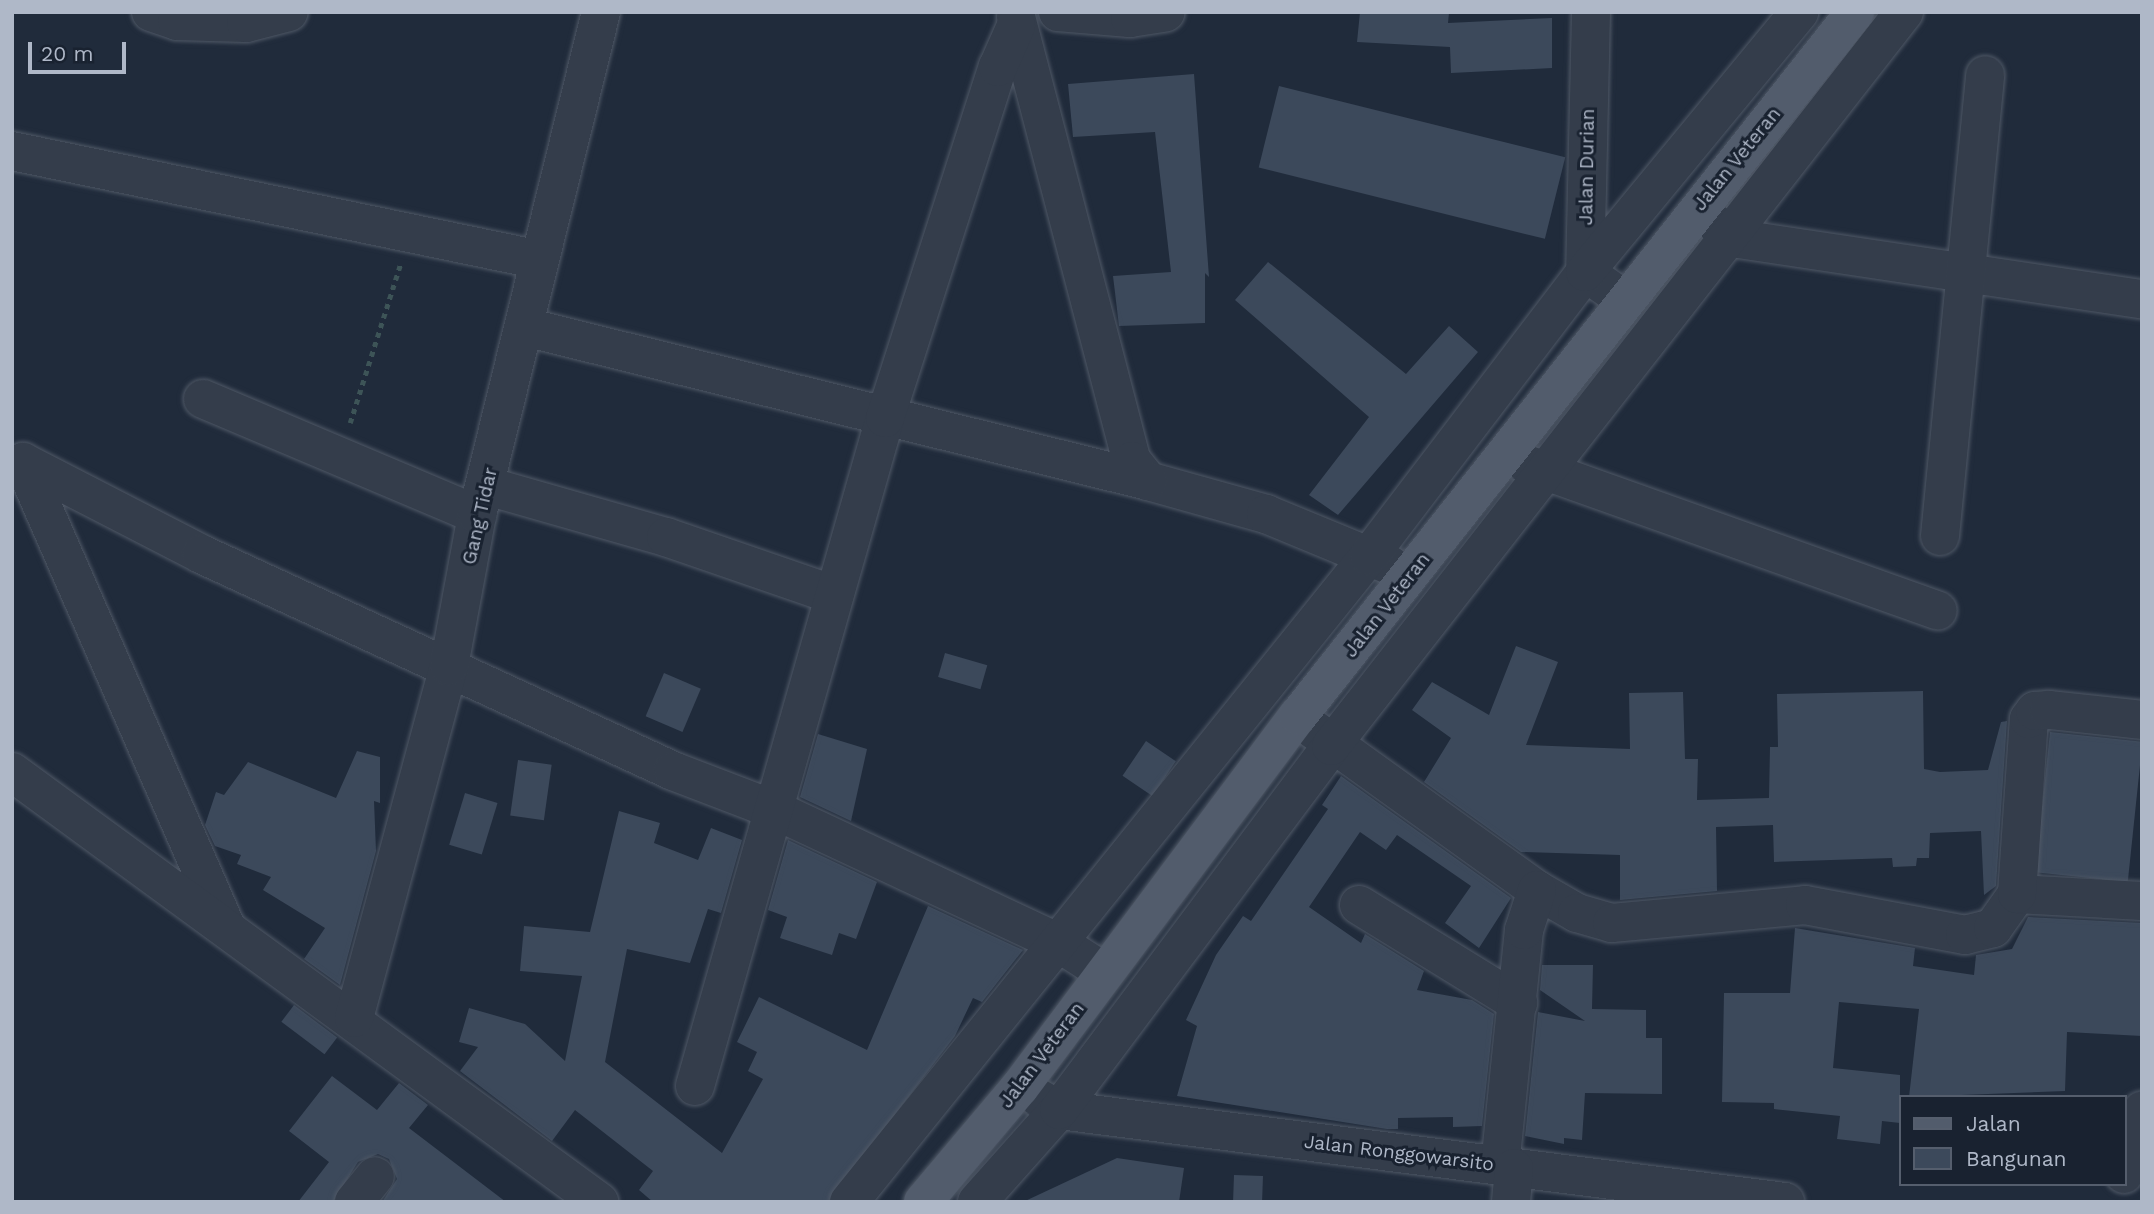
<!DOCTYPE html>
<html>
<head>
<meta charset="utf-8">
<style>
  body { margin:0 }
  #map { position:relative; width:2154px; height:1214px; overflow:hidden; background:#202b3b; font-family:"Work Sans",sans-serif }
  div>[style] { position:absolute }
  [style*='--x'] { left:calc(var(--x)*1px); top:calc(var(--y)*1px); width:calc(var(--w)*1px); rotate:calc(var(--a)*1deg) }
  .building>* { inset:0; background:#3c495b; transform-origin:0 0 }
  .path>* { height:4.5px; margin-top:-2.25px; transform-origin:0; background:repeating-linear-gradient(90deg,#3d5457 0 5px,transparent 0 10px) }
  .roads { filter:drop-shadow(0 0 2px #4f5866) drop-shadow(0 0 2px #4f5866) }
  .minor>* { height:38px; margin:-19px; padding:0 19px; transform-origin:19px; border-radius:19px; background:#343d4b }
  .major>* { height:38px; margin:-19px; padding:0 19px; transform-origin:19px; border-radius:19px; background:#525c6c }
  span { translate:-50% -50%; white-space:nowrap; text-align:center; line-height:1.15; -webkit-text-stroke:6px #192230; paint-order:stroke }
  .street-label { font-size:19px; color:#afb8c8 }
  .frame { position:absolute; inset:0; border:14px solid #afb8c8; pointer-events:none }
  .legend { position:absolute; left:1899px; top:1095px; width:228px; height:91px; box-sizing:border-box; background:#192230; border:2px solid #555e6d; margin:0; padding:9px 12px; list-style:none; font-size:21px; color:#afb8c8 }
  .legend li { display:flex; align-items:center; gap:14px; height:35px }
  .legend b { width:35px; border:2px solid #555e6d }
  .scale { position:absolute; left:28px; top:42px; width:98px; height:32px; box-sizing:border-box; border:4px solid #afb8c8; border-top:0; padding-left:9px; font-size:21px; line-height:24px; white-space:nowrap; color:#afb8c8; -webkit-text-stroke:5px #192230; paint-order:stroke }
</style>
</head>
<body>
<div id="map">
  <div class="building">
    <div style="clip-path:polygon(1360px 12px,1449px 13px,1448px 23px,1552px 18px,1552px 68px,1451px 73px,1450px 47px,1357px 42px)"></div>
    <div style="clip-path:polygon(1194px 74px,1209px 277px,1205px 273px,1205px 323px,1119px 326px,1113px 276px,1171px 272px,1155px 132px,1073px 137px,1068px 84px)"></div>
    <div style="left:1279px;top:86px;width:295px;height:84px;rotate:14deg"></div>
    <div style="clip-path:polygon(1268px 262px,1406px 374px,1449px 326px,1478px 352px,1338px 515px,1309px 495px,1369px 417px,1235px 300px)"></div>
    <div style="clip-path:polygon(1516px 646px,1558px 662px,1526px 745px,1630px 749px,1629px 693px,1683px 692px,1685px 759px,1698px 759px,1697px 800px,1769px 798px,1770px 747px,1778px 747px,1777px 694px,1923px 691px,1924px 769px,1940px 772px,1988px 770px,2001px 722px,2007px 721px,1996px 886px,1984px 895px,1981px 831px,1930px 833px,1929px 858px,1917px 858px,1916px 866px,1893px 867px,1892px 858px,1774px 862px,1773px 825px,1716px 827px,1717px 891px,1620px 900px,1620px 855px,1521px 852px,1424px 782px,1451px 738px,1412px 710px,1432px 682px,1489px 715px)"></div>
    <div style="left:945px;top:653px;width:44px;height:25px;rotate:16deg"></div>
    <div style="left:664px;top:673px;width:40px;height:47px;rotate:23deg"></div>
    <div style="left:2050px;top:732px;width:93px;height:141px;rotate:6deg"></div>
    <div style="clip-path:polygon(818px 734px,867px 749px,851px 821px,800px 797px)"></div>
    <div style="left:1146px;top:741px;width:36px;height:42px;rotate:34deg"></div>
    <div style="clip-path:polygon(357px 751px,380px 757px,380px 803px,374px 801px,376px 851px,340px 985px,304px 959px,325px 928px,263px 890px,271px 877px,237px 864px,241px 855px,215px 846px,205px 825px,216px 792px,224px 795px,248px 762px,336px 798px)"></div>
    <div style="left:518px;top:760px;width:34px;height:56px;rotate:8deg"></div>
    <div style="clip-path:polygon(1341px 776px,1511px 898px,1479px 948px,1445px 923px,1471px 886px,1397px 835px,1386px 850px,1360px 832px,1309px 907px,1361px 943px,1365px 934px,1424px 971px,1417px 990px,1472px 1000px,1494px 1014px,1482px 1126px,1453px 1127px,1453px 1117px,1398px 1118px,1398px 1129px,1387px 1129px,1177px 1096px,1197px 1026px,1186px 1020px,1216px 955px,1243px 916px,1251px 921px,1328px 809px,1322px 805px)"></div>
    <div style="left:465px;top:793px;width:34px;height:54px;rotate:17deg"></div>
    <div style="clip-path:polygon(619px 811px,660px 823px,654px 843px,698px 860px,711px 828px,742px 840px,721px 913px,708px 909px,690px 963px,627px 949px,605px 1062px,722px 1153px,763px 1079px,748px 1071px,757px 1052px,737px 1042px,759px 997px,867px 1050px,928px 906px,1023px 950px,982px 1002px,973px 998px,955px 1036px,828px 1202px,653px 1202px,639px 1190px,653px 1171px,575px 1110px,552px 1141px,460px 1071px,478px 1047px,459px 1042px,469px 1008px,525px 1024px,565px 1061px,582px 976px,520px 971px,524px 926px,590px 932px)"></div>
    <div style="clip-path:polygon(788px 840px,877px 882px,856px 939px,839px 933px,832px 955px,780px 938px,787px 917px,768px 910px)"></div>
    <div style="clip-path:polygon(2028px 917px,2142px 923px,2142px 1036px,2067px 1032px,2065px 1091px,1909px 1097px,1919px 1009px,1839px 1002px,1833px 1068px,1900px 1075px,1900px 1123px,1882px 1121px,1880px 1144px,1837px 1139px,1840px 1116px,1774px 1109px,1774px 1103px,1722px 1102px,1724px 993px,1790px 993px,1795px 928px,1915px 948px,1913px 966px,1974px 975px,1976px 955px,2012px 949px)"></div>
    <div style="clip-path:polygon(1542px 965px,1593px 965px,1592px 1009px,1646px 1010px,1646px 1038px,1662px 1038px,1662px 1094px,1585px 1093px,1582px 1140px,1564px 1138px,1564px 1144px,1525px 1136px,1538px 1012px,1585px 1021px,1540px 990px)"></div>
    <div style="left:294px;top:1005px;width:54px;height:21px;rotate:37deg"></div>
    <div style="clip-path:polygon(332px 1076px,377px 1110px,399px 1083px,428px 1105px,409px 1128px,506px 1202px,382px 1202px,397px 1179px,389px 1159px,378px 1154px,358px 1162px,333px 1202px,298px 1202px,329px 1162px,289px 1131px)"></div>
    <div style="clip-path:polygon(1117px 1158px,1184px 1168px,1179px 1202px,1023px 1202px)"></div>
    <div style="left:1234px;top:1175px;width:29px;height:27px;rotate:2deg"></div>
  </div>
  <div class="path">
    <div style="--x:350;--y:423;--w:166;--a:-72.4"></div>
  </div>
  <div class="roads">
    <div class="minor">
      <div style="--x:151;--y:12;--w:28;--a:19"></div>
      <div style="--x:177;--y:21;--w:69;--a:1.7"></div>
      <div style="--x:246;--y:23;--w:44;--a:-14.3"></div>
      <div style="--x:1058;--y:12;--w:72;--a:4.8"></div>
      <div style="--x:1130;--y:18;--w:36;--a:-9"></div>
      <div style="--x:1591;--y:12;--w:260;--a:91.3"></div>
      <div style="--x:1585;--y:272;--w:49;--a:35"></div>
      <div style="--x:1016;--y:17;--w:459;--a:75.4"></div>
      <div style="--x:1132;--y:461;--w:26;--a:51"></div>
      <div style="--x:1148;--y:481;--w:123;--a:15.6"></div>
      <div style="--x:1266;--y:514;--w:134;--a:22.4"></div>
      <div style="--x:12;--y:151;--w:539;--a:11.66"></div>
      <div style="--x:1716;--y:224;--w:21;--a:41"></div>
      <div style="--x:1732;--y:238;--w:415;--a:8.5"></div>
      <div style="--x:525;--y:327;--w:642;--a:13.88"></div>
      <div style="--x:203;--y:399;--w:298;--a:22.9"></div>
      <div style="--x:23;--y:462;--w:200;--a:27.3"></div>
      <div style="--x:201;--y:554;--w:519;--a:24.69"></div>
      <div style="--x:673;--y:771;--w:109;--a:20.9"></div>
      <div style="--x:775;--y:810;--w:314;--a:25.1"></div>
      <div style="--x:1059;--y:943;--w:54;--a:32.8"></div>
      <div style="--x:23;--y:462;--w:507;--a:66.42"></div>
      <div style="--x:1526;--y:464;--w:437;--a:19.6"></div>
      <div style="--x:487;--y:486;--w:186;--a:15.9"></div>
      <div style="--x:666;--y:537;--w:178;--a:19"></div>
      <div style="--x:1940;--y:536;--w:463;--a:-84.4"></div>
      <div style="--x:1313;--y:729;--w:276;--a:35.7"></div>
      <div style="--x:1537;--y:890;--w:46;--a:29.9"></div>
      <div style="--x:1577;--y:913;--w:36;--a:16"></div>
      <div style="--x:1612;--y:923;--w:194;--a:-5.3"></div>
      <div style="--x:1805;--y:905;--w:163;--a:10.6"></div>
      <div style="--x:1965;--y:935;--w:29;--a:-14"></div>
      <div style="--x:1993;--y:928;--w:42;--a:-54.8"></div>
      <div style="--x:2017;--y:894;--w:125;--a:3.2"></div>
      <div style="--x:12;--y:772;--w:728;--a:36.22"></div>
      <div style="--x:2017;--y:894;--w:175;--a:-86.1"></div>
      <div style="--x:2029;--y:719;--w:10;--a:-53"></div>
      <div style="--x:2035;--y:711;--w:14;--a:-4"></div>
      <div style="--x:2049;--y:710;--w:94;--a:6.1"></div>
      <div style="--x:1359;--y:905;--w:187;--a:31.6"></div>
      <div style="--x:354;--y:1018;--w:365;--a:-74.9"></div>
      <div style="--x:449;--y:666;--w:154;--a:-79.5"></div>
      <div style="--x:477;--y:515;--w:518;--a:-76.15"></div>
      <div style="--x:695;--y:1086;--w:694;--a:-74.12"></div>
      <div style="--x:885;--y:418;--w:369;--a:-72.2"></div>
      <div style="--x:998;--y:67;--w:45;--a:-66.3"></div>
      <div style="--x:1040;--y:1099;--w:22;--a:30"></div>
      <div style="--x:1059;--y:1110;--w:732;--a:7.22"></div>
      <div style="--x:1500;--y:1166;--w:237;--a:-84.2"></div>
      <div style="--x:1524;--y:930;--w:42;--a:-72"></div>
      <div style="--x:2124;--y:1174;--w:66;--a:-74.1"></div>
      <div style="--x:354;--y:1202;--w:33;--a:-51"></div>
      <div style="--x:849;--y:1202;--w:829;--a:-51.17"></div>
      <div style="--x:1369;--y:556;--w:357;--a:-52.7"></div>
      <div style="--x:1585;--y:272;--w:337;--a:-50.5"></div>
      <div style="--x:977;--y:1202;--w:123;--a:-48.3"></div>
      <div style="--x:1059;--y:1110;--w:454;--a:-53.2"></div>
      <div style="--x:1331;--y:746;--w:931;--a:-52.02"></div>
      <div style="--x:1511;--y:1202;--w:34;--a:-85"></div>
    </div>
    <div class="major">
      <div style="--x:923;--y:1202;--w:150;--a:-49.9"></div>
      <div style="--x:1020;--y:1087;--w:464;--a:-53.2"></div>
      <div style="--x:1298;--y:716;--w:898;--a:-51.65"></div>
    </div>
  </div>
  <div class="street-label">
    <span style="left:1737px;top:159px;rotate:-51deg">Jalan Veteran</span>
    <span style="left:1587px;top:167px;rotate:-89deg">Jalan Durian</span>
    <span style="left:480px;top:516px;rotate:-77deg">Gang Tidar</span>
    <span style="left:1387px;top:605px;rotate:-52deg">Jalan Veteran</span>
    <span style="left:1042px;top:1055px;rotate:-53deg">Jalan Veteran</span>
    <span style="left:1399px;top:1153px;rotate:7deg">Jalan Ronggowarsito</span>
  </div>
  <div class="frame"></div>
  <ul class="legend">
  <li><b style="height:9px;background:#525c6c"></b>Jalan</li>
  <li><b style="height:19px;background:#3c495b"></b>Bangunan</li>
  </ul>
  <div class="scale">20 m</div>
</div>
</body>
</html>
